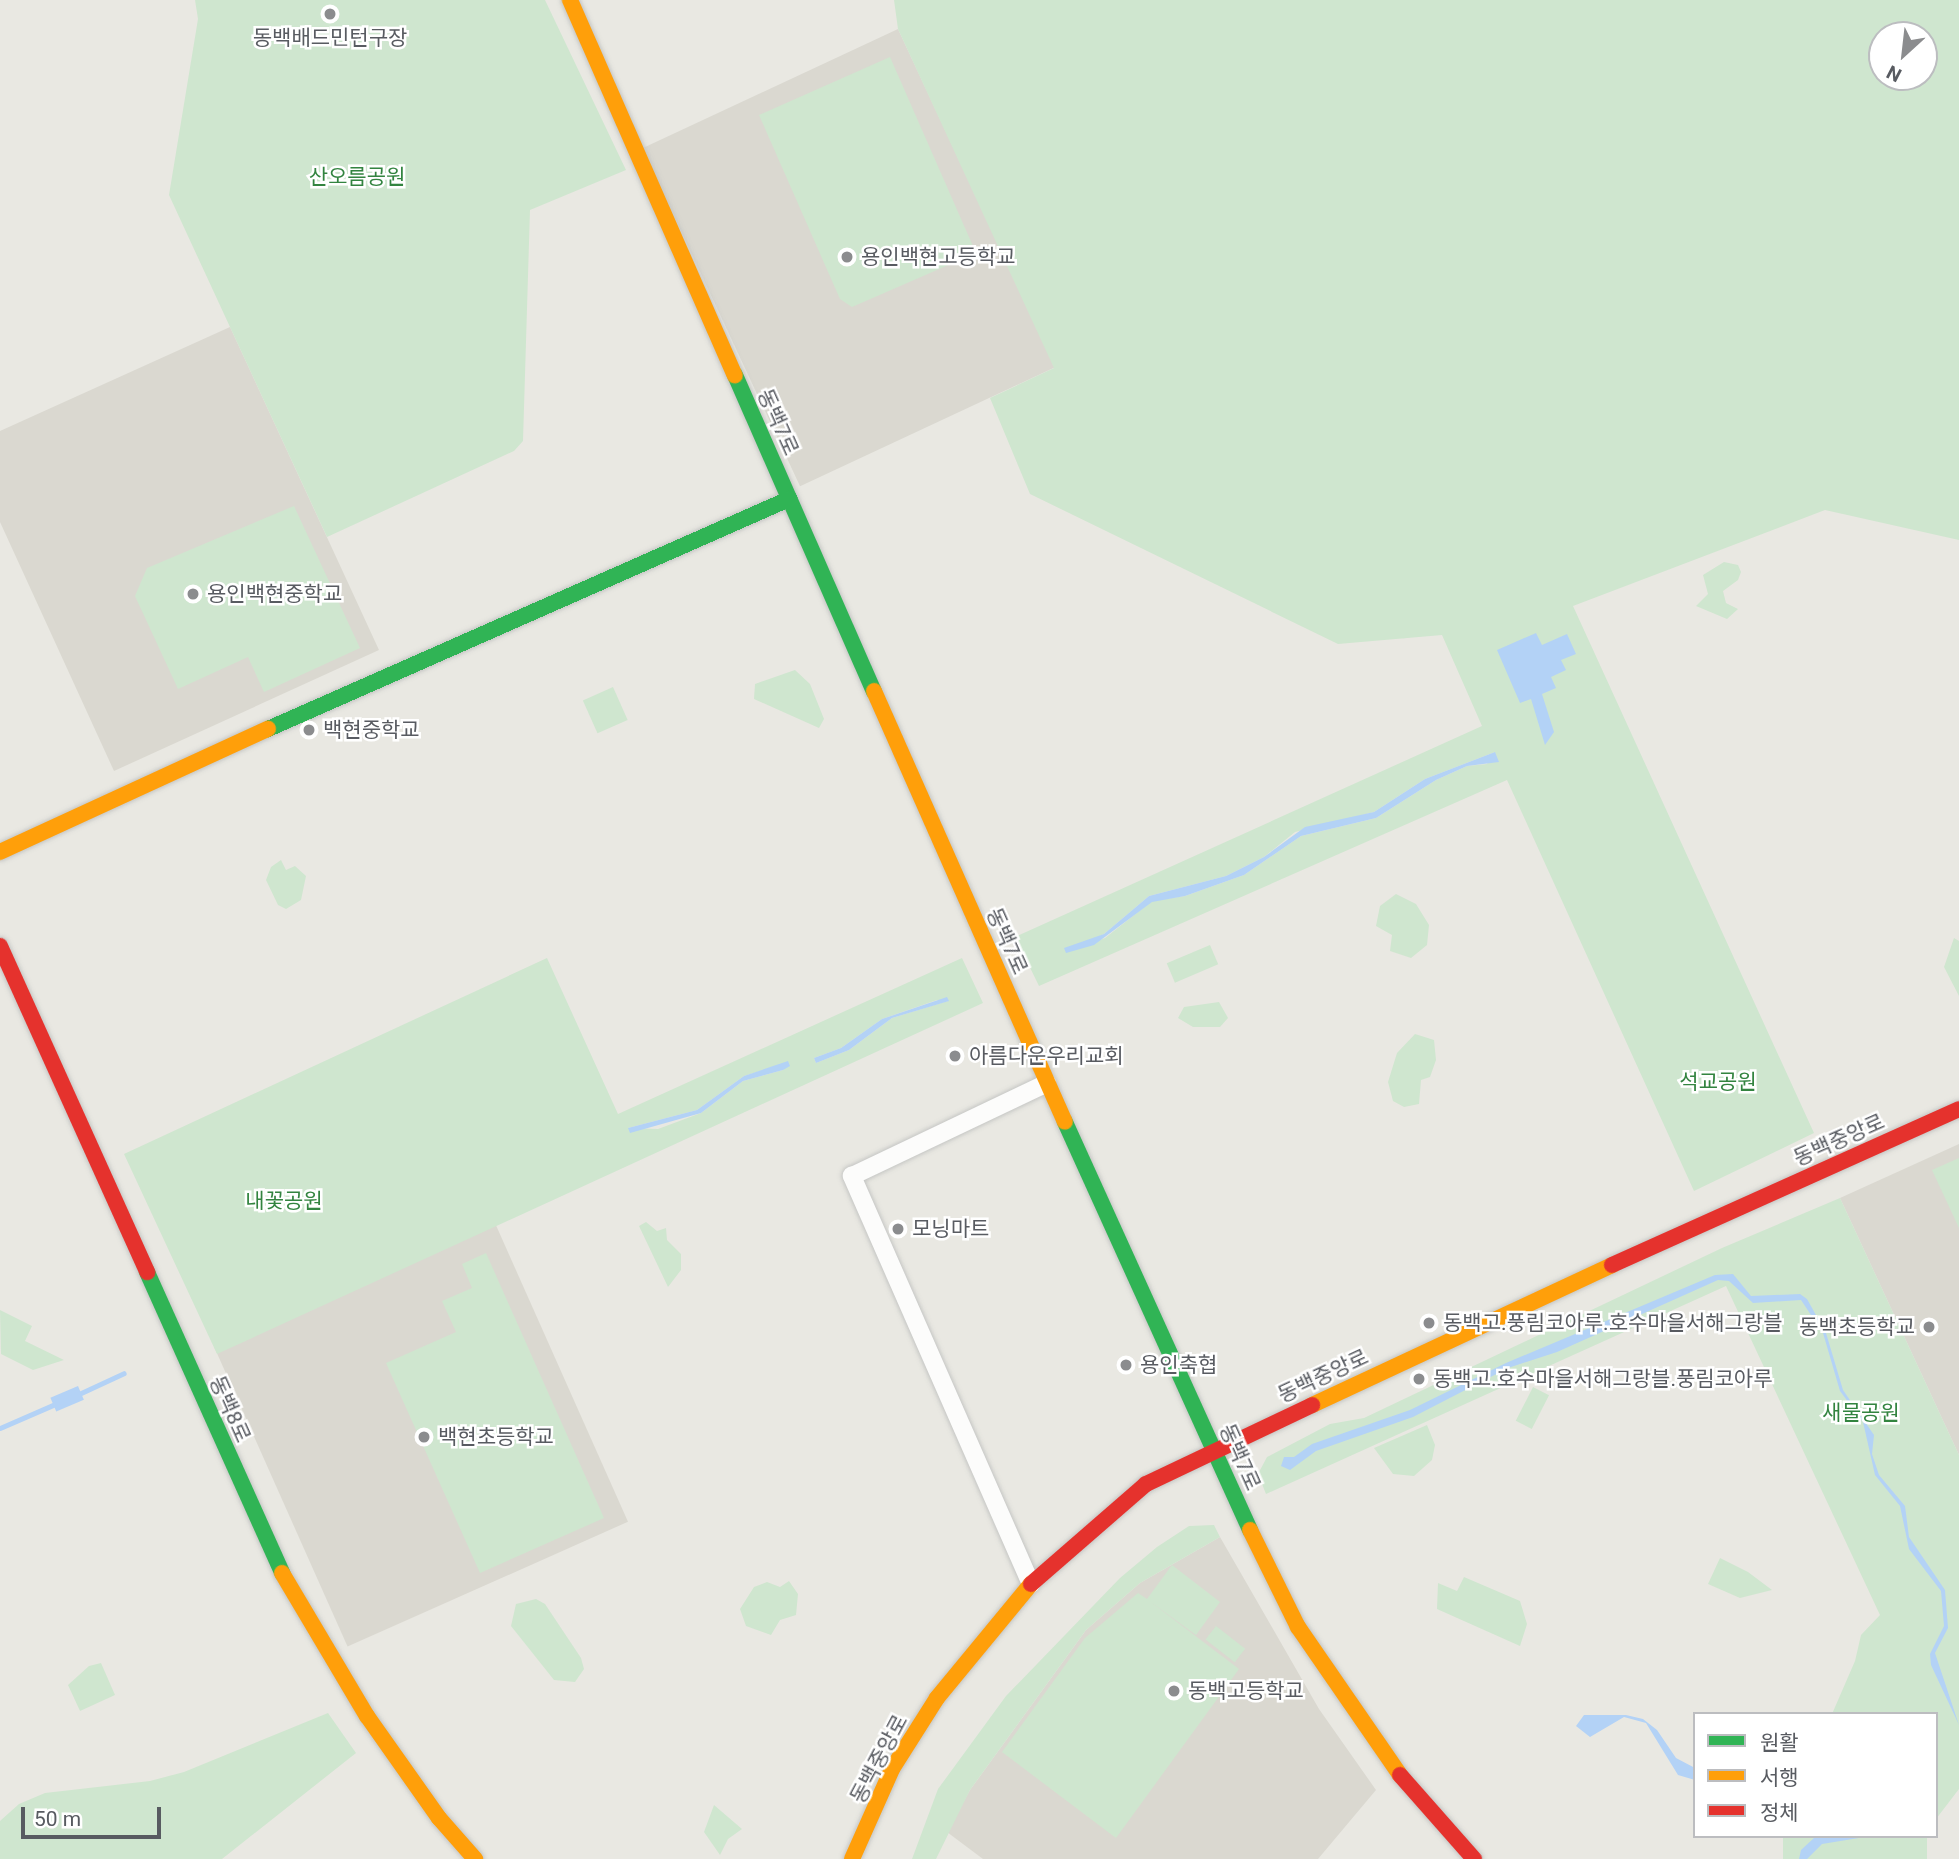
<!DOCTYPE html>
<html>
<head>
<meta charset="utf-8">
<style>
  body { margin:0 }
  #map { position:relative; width:1959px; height:1859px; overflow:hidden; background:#e9e8e2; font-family:Roboto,"Noto Sans KR",sans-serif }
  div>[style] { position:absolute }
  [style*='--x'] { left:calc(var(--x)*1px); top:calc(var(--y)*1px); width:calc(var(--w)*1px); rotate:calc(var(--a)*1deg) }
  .education>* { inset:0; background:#dad8d0; transform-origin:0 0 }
  .green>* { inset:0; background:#cfe6cf; transform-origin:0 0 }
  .water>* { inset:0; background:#b3d2f6; transform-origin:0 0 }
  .stream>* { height:5px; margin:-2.5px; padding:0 2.5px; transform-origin:2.5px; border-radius:2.5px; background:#b3d2f6 }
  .roads { filter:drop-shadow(0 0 2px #c5c6c4) drop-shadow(0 0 2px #c5c6c4) }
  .street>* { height:18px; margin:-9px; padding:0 9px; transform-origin:9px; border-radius:9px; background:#fcfcfb }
  .fast>* { height:16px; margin:-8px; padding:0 8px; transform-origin:8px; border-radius:8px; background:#30b455 }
  .slow>* { height:16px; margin:-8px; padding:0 8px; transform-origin:8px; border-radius:8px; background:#ff9f0a }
  .jam>* { height:16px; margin:-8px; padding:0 8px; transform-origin:8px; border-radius:8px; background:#e5322d }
  .dots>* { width:19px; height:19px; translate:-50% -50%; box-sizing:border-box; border:4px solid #fff; border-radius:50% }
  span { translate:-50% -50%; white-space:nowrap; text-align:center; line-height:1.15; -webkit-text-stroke:5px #fff; paint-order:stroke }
  .poi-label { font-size:21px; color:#585b61 }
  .left { translate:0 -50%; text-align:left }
  .right { translate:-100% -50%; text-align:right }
  .park-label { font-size:21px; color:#338440 }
  .street-label { font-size:21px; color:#585b61 }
  .legend { position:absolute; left:1693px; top:1712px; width:245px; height:126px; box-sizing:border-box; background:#fff; border:2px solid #bcbdc0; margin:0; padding:9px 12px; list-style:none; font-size:21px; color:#585b61 }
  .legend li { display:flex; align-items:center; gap:14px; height:35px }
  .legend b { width:35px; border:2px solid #bcbdc0 }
  .north { position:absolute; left:1868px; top:21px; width:70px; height:70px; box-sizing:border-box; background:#fff; border:2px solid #bcbdc0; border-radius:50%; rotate:207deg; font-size:19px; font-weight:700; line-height:28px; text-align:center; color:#585b61 }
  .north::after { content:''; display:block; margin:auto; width:24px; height:32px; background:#8b8c8e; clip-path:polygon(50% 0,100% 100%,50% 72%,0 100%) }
  .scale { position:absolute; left:21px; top:1807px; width:140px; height:32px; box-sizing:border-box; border:4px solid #585b61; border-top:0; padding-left:9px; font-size:21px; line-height:24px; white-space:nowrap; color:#585b61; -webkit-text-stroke:5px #fff; paint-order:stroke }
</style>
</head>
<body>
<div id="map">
  <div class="education">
    <div style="left:898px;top:29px;width:373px;height:282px;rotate:65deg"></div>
    <div style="clip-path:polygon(230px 327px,379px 650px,114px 771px,0 522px,0 431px)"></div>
    <div style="clip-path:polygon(1959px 1144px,1959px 1455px,1840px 1198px)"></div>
    <div style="left:495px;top:1223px;width:327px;height:307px;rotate:66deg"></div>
    <div style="clip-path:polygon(1220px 1537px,1319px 1709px,1376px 1790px,1318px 1859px,983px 1859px,947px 1832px,970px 1790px,1086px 1630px,1140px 1583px)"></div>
  </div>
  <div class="green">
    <div style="clip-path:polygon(195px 0,545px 0,626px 170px,530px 210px,523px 441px,514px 451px,327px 537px,169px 195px,198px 19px)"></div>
    <div style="clip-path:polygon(evenodd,894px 0,1959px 0,1959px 540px,1825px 510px,1573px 606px,1814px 1133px,1694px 1191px,1507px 780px,1039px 986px,1015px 937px,1482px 726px,1442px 635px,1338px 644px,1030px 494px,990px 398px,1054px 368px,898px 29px,894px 0,1882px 35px,1924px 35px,1924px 77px,1882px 77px,1882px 35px,894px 0,1495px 752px,1487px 764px,1467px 766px,1436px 780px,1376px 818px,1301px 836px,1244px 875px,1185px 896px,1152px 901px,1105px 938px,1066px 952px,1104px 934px,1149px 896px,1226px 876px,1264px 857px,1295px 832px,1374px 812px,1425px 779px,1495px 752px)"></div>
    <div style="clip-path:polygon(890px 57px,976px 253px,852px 307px,840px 299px,759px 115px)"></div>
    <div style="clip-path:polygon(294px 506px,360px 648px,264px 692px,248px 657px,178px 689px,135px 596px,147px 568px)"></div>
    <div style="clip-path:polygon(1724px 562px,1738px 565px,1741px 572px,1738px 580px,1723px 591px,1726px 603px,1738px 609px,1727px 619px,1696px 606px,1708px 594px,1703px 575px)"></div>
    <div style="clip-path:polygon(795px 670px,810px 684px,824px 719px,819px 728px,754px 699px,755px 684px)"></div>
    <div style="left:613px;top:687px;width:36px;height:33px;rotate:66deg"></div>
    <div style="clip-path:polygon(281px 860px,286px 870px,295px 866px,306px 876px,301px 900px,286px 909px,278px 905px,266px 880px,271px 867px)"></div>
    <div style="clip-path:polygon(1396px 894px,1416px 904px,1429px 925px,1427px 945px,1411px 958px,1390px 951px,1392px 935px,1376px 926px,1380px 906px)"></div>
    <div style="clip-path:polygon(1954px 938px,1959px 941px,1959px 996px,1944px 967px)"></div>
    <div style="left:1210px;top:945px;width:21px;height:47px;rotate:67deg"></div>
    <div style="clip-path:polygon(evenodd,547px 958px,618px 1114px,962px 958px,983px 1003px,217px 1354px,124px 1154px,547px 958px,937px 1000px,948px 1001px,892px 1018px,849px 1050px,816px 1063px,814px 1058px,841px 1048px,882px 1019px,937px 1000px,547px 958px,788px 1062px,783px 1070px,743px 1081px,701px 1113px,658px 1129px,628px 1128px,697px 1110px,744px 1076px,788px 1062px)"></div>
    <div style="clip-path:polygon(1219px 1002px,1228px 1018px,1220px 1027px,1193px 1027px,1178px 1018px,1184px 1007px)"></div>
    <div style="clip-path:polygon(1415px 1034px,1434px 1040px,1436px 1060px,1430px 1077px,1421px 1080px,1419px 1104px,1404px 1107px,1393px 1101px,1388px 1082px,1397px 1053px)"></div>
    <div style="clip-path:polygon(1959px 1158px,1959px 1228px,1932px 1170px)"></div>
    <div style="clip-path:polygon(1840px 1198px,1959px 1455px,1959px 1789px,1936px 1819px,1936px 1714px,1832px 1714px,1855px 1661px,1861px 1635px,1880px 1615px,1726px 1286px,1266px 1494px,1258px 1474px,1267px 1457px,1330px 1424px,1364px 1418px,1722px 1248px)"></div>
    <div style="clip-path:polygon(646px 1222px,657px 1231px,666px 1228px,667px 1240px,681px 1254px,681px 1270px,668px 1287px,639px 1226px)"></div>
    <div style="clip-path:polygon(486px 1253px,604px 1518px,480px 1573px,386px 1363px,456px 1332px,442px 1301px,472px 1288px,462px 1264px)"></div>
    <div style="clip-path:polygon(0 1310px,32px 1326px,25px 1341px,64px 1360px,33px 1370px,1px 1354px)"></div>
    <div style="left:1533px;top:1387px;width:18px;height:38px;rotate:27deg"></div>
    <div style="clip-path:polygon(1427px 1425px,1435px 1445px,1432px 1460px,1414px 1476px,1393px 1474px,1374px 1448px)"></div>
    <div style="clip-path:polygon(1214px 1525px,1220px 1537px,1140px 1583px,1086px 1630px,970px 1790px,936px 1859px,912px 1859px,938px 1789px,1006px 1696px,1120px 1578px,1157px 1547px,1189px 1526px)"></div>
    <div style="clip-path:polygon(1720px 1558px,1748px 1572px,1772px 1590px,1740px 1598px,1708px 1584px)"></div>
    <div style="clip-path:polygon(1172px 1565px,1220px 1602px,1196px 1635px,1148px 1600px,1239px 1669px,1116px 1838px,1002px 1752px,1085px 1638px,1138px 1593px,1147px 1599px)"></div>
    <div style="clip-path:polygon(1464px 1577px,1520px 1601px,1527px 1624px,1520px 1646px,1437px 1609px,1438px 1583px,1457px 1591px)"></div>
    <div style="clip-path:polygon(789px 1581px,798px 1594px,796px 1615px,780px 1620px,771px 1635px,746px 1626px,740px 1609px,754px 1587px,767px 1582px,780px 1587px)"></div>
    <div style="clip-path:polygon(536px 1599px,545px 1604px,581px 1658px,584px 1669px,575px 1682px,554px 1680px,511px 1626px,516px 1604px)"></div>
    <div style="left:1216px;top:1626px;width:37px;height:17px;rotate:38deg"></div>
    <div style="clip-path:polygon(101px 1663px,115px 1695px,80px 1711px,68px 1685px,89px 1666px)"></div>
    <div style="clip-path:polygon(328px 1713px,356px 1753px,222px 1859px,0 1859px,0 1821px,19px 1804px,45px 1793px,150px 1781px,184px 1772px)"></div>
    <div style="clip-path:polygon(714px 1805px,742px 1829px,728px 1839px,720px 1855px,704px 1832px)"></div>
    <div style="left:1783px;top:1836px;width:144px;height:25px"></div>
  </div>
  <div class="water">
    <div style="clip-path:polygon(1536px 633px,1542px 645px,1567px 634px,1576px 654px,1561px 660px,1566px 670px,1551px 677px,1556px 688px,1542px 694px,1554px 732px,1545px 745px,1531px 699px,1520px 703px,1497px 650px)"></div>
    <div style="clip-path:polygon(1495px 752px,1499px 762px,1467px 766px,1436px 780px,1376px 818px,1301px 836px,1244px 875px,1185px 896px,1152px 902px,1094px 945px,1066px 953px,1064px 948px,1104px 934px,1149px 896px,1226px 876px,1264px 857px,1305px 827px,1374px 812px,1425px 779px)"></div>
    <div style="clip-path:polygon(947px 997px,949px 1001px,892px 1018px,849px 1050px,816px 1063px,814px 1058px,841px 1048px,882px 1019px)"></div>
    <div style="clip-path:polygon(788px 1061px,790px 1066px,783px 1070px,743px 1081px,701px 1113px,630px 1133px,628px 1128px,697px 1110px,744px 1076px)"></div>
    <div style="clip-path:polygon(1733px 1274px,1751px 1296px,1800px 1294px,1807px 1299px,1826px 1333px,1843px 1390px,1874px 1435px,1872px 1454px,1879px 1475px,1905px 1506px,1909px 1537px,1945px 1590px,1948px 1628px,1935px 1653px,1959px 1725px,1931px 1665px,1930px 1654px,1944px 1626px,1941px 1591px,1909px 1549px,1900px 1506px,1875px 1475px,1863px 1422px,1840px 1391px,1823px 1333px,1801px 1300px,1753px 1303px,1729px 1281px,1718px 1280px,1557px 1352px,1508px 1368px,1413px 1417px,1316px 1451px,1290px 1470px,1281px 1466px,1284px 1457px,1294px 1457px,1312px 1444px,1410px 1410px,1506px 1363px,1715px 1275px)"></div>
    <div style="left:78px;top:1386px;width:15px;height:30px;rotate:67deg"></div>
    <div style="clip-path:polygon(1584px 1715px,1626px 1715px,1643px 1719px,1657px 1730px,1676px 1758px,1695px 1768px,1695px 1780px,1678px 1775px,1646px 1723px,1624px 1717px,1590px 1737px,1576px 1726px)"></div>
    <div style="clip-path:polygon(1871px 1836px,1822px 1844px,1807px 1859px,1799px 1859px,1801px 1850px,1814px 1838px)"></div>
  </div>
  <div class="stream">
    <div style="--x:81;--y:1393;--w:47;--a:-24.9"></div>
    <div style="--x:0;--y:1428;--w:58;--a:-23.5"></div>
  </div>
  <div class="roads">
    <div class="street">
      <div style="--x:1031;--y:1584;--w:446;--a:-113.7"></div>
      <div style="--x:852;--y:1176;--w:216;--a:-25.5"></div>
    </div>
    <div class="fast">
      <div style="--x:735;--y:375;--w:345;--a:66.3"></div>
      <div style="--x:268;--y:729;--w:570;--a:-23.82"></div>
      <div style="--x:1065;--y:1122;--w:448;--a:65.6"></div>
      <div style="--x:147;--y:1272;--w:330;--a:65.8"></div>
    </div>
    <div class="slow">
      <div style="--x:570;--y:0;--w:410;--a:66.3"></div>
      <div style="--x:874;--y:691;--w:471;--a:66.1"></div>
      <div style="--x:0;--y:852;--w:295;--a:-24.7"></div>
      <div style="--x:1312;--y:1405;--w:331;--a:-25"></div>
      <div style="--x:1250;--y:1530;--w:108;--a:63.7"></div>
      <div style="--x:1298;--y:1627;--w:180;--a:55.4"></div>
      <div style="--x:282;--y:1573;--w:166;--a:59.3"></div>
      <div style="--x:367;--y:1716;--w:125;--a:54.8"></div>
      <div style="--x:439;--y:1818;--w:55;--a:48.7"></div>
      <div style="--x:852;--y:1859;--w:98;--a:-66"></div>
      <div style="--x:892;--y:1769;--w:84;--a:-57.6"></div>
      <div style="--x:937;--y:1698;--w:148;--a:-50.5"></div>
    </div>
    <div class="jam">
      <div style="--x:0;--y:946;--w:358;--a:65.7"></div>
      <div style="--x:1612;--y:1265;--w:380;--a:-24.2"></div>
      <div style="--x:1031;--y:1584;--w:152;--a:-41"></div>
      <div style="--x:1146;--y:1484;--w:184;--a:-25.4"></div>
      <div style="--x:1400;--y:1775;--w:112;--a:48.6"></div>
    </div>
  </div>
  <div class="dots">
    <div style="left:330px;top:14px;background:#8b8c8e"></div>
    <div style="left:847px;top:257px;background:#8b8c8e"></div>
    <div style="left:193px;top:594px;background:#8b8c8e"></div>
    <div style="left:309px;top:730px;background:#8b8c8e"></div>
    <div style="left:955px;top:1056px;background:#8b8c8e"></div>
    <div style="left:898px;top:1229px;background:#8b8c8e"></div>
    <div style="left:1429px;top:1323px;background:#8b8c8e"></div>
    <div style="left:1929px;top:1327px;background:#8b8c8e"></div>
    <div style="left:1126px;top:1365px;background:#8b8c8e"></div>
    <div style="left:1419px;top:1379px;background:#8b8c8e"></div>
    <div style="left:424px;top:1437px;background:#8b8c8e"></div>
    <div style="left:1174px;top:1691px;background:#8b8c8e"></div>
  </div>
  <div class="poi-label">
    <span style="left:330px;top:38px">동백배드민턴구장</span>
    <span class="left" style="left:861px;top:257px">용인백현고등학교</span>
    <span class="left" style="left:207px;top:594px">용인백현중학교</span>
    <span class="left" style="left:323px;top:730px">백현중학교</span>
    <span class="left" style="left:969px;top:1056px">아름다운우리교회</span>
    <span class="left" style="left:912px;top:1229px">모닝마트</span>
    <span class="left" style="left:1443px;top:1323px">동백고.풍림코아루.호수마을서해그랑블</span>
    <span class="right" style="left:1915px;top:1327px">동백초등학교</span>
    <span class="left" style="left:1140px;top:1365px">용인축협</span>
    <span class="left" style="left:1433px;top:1379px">동백고.호수마을서해그랑블.풍림코아루</span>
    <span class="left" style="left:438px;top:1437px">백현초등학교</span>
    <span class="left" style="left:1188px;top:1691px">동백고등학교</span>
  </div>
  <div class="park-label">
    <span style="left:357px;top:177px">산오름공원</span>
    <span style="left:1718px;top:1082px">석교공원</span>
    <span style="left:284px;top:1201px">내꽃공원</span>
    <span style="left:1861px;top:1413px">새물공원</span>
  </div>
  <div class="street-label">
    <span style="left:778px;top:422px;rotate:66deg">동백7로</span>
    <span style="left:1007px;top:941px;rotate:66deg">동백7로</span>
    <span style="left:1839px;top:1140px;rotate:-24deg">동백중앙로</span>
    <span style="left:1323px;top:1376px;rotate:-25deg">동백중앙로</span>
    <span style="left:230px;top:1409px;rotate:66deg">동백8로</span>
    <span style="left:1240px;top:1457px;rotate:66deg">동백7로</span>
    <span style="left:879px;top:1759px;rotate:-62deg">동백중앙로</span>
  </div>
  <ul class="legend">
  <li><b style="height:9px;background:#30b455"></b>원활</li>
  <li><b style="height:9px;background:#ff9f0a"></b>서행</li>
  <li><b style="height:9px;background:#e5322d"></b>정체</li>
  </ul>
  <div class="north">N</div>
  <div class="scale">50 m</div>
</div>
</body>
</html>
